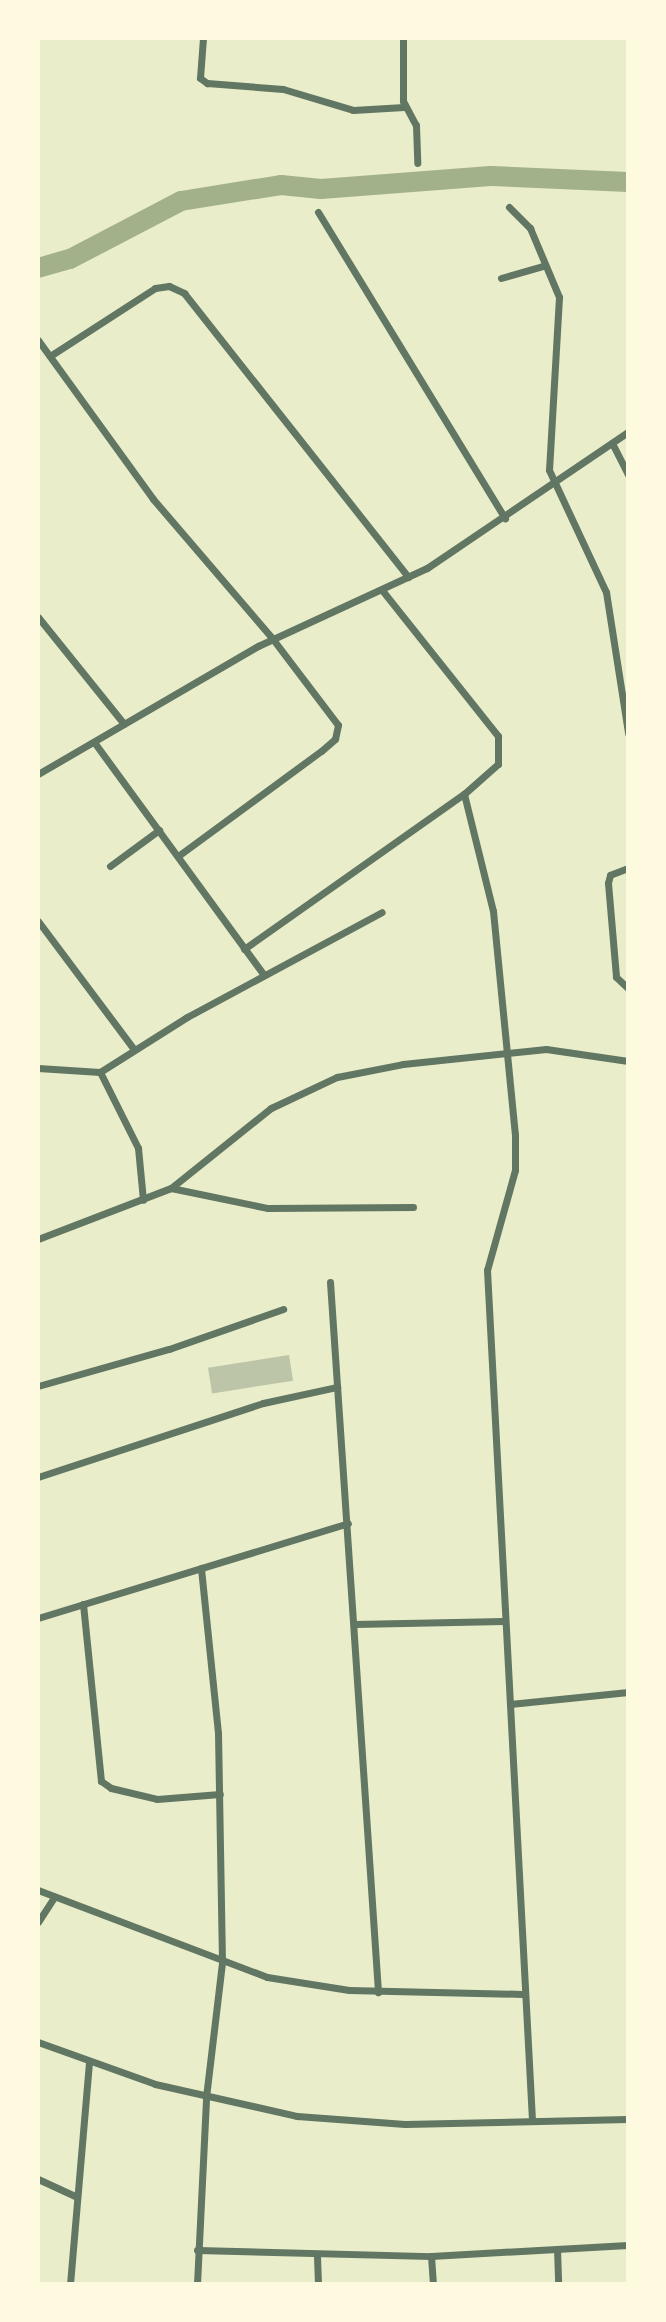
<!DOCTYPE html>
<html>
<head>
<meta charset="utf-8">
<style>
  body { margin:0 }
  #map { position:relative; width:666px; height:2322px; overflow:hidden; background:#e9edc9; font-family:Roboto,sans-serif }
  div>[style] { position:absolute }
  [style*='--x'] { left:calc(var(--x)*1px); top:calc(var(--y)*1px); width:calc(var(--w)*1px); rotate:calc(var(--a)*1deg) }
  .river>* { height:20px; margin:-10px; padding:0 10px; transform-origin:10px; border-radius:10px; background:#a3b18a }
  .building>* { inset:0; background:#bcc5a7; transform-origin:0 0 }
  .minor>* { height:7px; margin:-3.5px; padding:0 3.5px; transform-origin:3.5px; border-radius:3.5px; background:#617663 }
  span { translate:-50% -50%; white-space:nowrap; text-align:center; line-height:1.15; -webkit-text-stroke:7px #fefae0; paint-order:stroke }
  .frame { position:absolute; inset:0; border:40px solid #fefae0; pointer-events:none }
</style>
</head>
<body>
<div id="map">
  <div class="river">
    <div style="--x:38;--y:268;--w:33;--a:-16"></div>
    <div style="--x:70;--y:259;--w:125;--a:-27.6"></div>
    <div style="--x:181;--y:201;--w:101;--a:-9.1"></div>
    <div style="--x:281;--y:185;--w:40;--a:5.7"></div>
    <div style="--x:321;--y:189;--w:170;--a:-4.4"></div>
    <div style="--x:491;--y:176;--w:137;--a:2.5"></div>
  </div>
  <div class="building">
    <div style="left:289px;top:1355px;width:26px;height:82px;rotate:81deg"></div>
  </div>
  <div class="minor">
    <div style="--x:203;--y:38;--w:40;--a:94.3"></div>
    <div style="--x:200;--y:78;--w:9;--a:36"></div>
    <div style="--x:207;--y:83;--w:76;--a:4.5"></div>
    <div style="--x:283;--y:89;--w:73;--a:16.7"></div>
    <div style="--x:353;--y:110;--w:51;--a:-3.4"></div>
    <div style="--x:403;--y:38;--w:63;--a:90"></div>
    <div style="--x:403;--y:101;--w:27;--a:62"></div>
    <div style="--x:416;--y:125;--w:38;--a:88"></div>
    <div style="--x:509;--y:207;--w:30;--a:45"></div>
    <div style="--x:530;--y:228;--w:75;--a:67.2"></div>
    <div style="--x:559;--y:297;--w:173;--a:93.3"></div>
    <div style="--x:549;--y:470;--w:135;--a:65"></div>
    <div style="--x:606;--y:592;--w:143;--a:81.1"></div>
    <div style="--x:318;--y:212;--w:359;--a:58.6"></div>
    <div style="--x:501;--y:278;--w:44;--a:-15.9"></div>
    <div style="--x:38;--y:340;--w:196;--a:54.1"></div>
    <div style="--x:153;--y:499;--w:183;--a:49.4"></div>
    <div style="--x:272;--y:638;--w:109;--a:52.8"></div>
    <div style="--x:338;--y:725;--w:14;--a:102"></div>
    <div style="--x:335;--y:739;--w:18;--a:139"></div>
    <div style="--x:321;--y:751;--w:177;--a:143.7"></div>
    <div style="--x:50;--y:356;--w:125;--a:-32.9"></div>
    <div style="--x:155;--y:288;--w:14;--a:-8"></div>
    <div style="--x:169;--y:286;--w:17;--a:25"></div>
    <div style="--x:184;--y:293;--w:362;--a:51.7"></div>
    <div style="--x:612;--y:443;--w:36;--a:63"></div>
    <div style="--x:38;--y:617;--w:137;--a:51.2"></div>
    <div style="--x:94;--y:742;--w:287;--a:53.9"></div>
    <div style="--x:38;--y:774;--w:255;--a:-30.2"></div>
    <div style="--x:258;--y:646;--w:186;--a:-24.8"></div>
    <div style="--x:427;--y:568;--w:243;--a:-34.1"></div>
    <div style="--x:464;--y:794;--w:121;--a:76.1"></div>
    <div style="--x:493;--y:911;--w:224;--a:84.4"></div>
    <div style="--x:515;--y:1134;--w:36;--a:90"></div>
    <div style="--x:515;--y:1170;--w:104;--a:105.6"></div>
    <div style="--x:487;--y:1270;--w:852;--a:86.97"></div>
    <div style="--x:110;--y:866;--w:61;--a:-36.3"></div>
    <div style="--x:628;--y:868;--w:19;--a:159"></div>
    <div style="--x:610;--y:875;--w:8;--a:104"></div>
    <div style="--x:608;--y:883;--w:94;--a:85.1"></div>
    <div style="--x:616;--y:977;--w:16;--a:43"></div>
    <div style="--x:38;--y:921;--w:159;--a:53.2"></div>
    <div style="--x:244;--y:949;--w:269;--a:-35.2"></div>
    <div style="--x:464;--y:794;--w:45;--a:-41.4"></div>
    <div style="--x:498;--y:764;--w:28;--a:-90"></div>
    <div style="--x:498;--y:736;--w:186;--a:-128.5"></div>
    <div style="--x:38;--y:1068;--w:62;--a:3.7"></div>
    <div style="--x:100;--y:1072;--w:103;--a:-32.3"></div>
    <div style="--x:187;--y:1017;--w:221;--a:-28.3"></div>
    <div style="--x:100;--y:1072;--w:85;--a:63.4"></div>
    <div style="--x:138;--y:1148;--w:52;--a:84.5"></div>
    <div style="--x:171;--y:1188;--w:99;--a:11.7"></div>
    <div style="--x:268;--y:1208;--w:145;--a:-0.4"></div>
    <div style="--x:38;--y:1239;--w:142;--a:-21"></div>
    <div style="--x:171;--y:1188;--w:128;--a:-38.7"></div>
    <div style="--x:271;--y:1108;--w:73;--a:-25.2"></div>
    <div style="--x:337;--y:1077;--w:67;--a:-11.1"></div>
    <div style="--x:403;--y:1064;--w:144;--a:-6"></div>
    <div style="--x:546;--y:1049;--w:83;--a:8.3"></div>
    <div style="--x:330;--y:1282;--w:712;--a:86.13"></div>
    <div style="--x:38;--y:1386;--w:136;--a:-15.8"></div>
    <div style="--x:169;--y:1349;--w:121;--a:-19.3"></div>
    <div style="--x:38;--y:1477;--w:237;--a:-18.2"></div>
    <div style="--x:263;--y:1403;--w:76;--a:-12.2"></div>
    <div style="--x:83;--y:1604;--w:178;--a:84.2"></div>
    <div style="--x:101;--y:1781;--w:12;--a:35"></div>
    <div style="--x:111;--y:1788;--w:47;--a:13.4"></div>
    <div style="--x:157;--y:1799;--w:63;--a:-4.5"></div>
    <div style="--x:38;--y:1618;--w:324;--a:-17"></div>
    <div style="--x:354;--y:1624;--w:150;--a:-1.1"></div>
    <div style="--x:510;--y:1704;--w:119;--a:-5.8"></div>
    <div style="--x:38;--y:1890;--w:245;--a:20.8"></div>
    <div style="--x:267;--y:1977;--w:83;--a:9"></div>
    <div style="--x:349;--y:1990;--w:173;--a:1.3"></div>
    <div style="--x:38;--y:1922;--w:30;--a:-57"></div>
    <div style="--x:38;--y:2042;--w:124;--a:19.7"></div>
    <div style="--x:155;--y:2084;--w:146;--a:12.7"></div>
    <div style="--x:297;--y:2116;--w:108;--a:4.2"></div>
    <div style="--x:405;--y:2124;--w:223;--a:-1.3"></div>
    <div style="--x:38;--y:2179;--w:43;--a:24.8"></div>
    <div style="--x:557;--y:2249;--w:35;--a:88"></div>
    <div style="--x:197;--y:2250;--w:234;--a:1.5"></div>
    <div style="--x:431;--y:2256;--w:197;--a:-3.2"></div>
    <div style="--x:317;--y:2256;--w:28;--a:88"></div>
    <div style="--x:431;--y:2256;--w:28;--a:86"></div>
    <div style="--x:70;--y:2284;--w:222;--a:-85.1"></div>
    <div style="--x:197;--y:2284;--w:187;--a:-87.2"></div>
    <div style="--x:206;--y:2097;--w:136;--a:-83.2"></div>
    <div style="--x:222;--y:1962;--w:229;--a:-91"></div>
    <div style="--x:218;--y:1733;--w:166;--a:-95.9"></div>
  </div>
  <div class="frame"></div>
</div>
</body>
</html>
